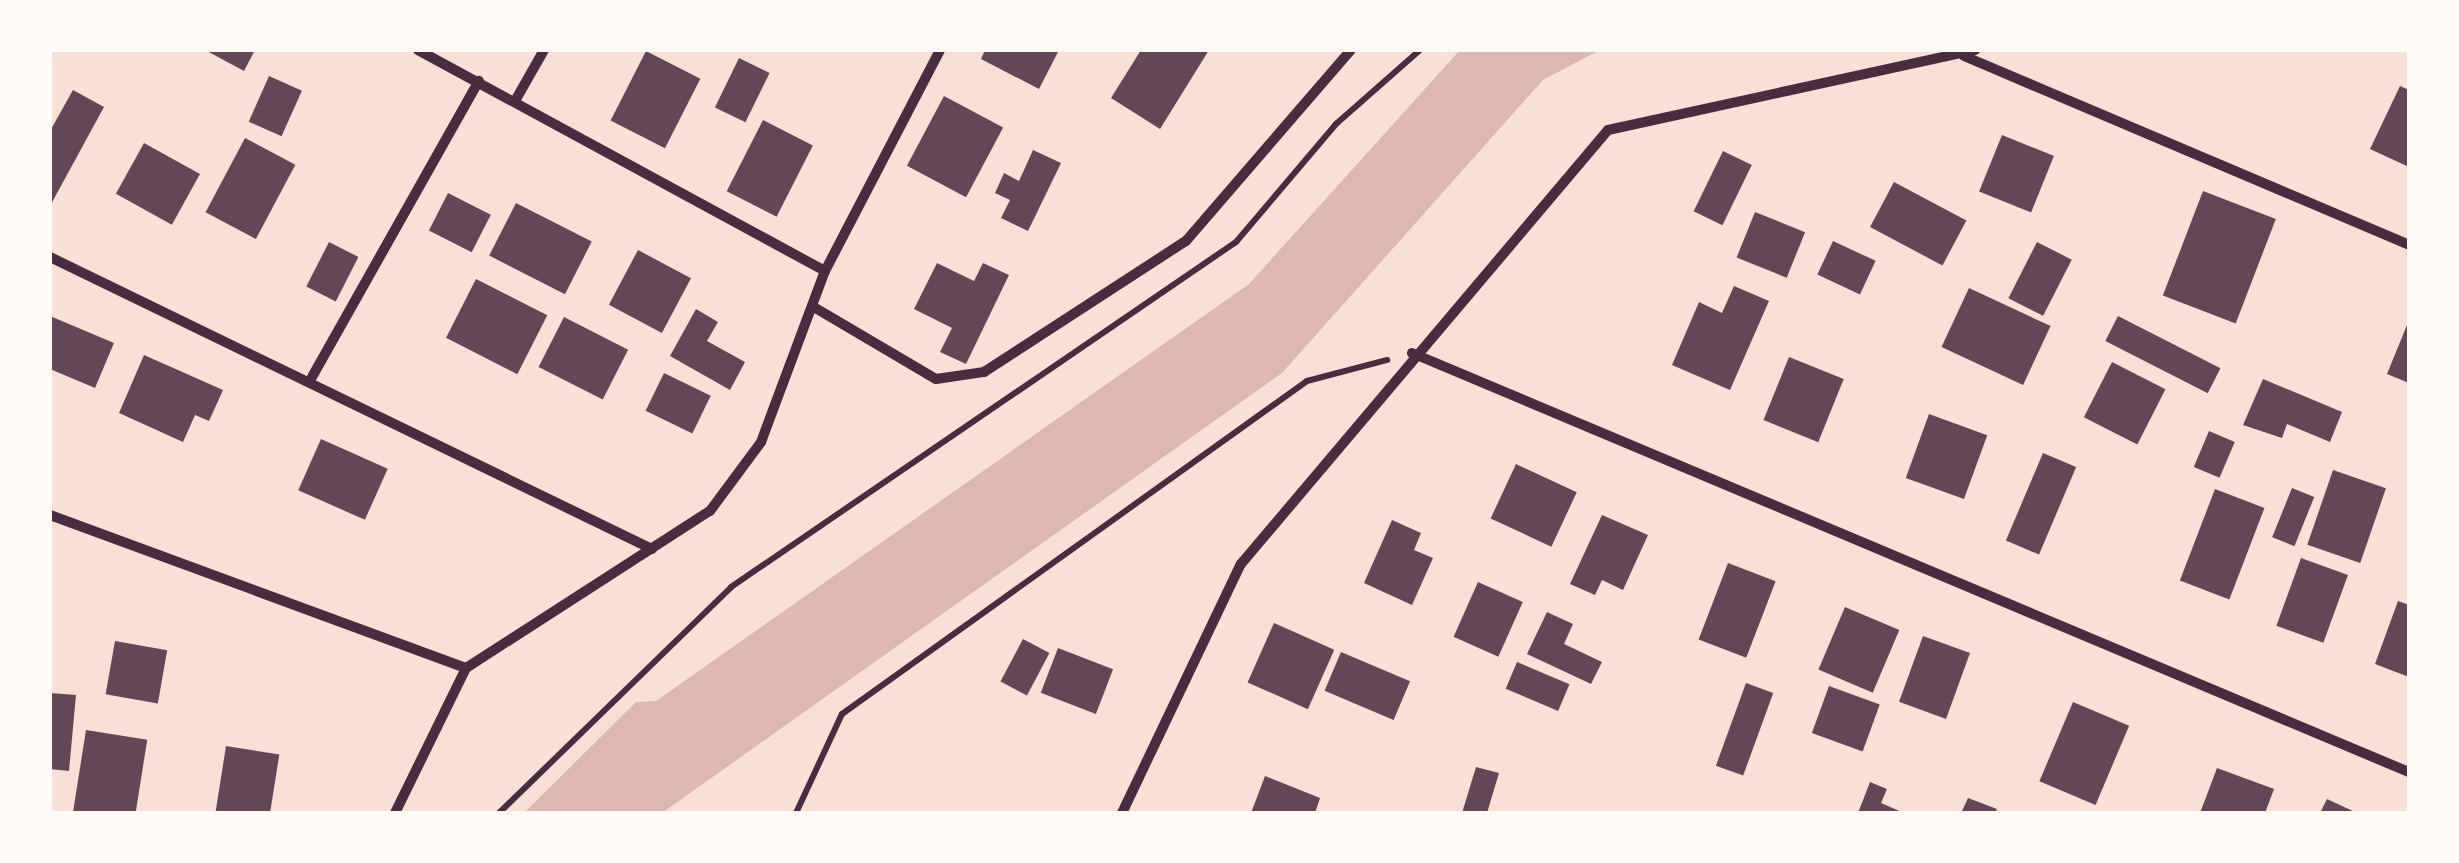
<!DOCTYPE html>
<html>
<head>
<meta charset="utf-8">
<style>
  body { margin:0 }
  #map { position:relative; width:2459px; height:863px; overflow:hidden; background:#f7e1d7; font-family:Arial,sans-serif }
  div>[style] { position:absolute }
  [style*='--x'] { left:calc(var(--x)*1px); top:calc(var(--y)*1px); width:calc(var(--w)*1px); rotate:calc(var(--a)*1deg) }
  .water>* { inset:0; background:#dcb8b0 }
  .building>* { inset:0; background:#644757; transform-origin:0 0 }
  .path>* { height:6px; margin:-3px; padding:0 3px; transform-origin:3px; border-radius:3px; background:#4a2c40 }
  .minor>* { height:10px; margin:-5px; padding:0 5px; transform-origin:5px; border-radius:5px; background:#4a2c40 }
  span { translate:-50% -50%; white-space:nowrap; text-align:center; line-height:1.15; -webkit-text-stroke:8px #fffaf5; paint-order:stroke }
  .frame { position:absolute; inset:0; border:52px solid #fffaf5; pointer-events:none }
</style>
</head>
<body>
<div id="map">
  <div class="water">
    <div style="clip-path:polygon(1460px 50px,1600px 50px,1543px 80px,1282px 373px,662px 813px,524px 813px,636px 702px,656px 701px,1249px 284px)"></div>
  </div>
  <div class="building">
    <div style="clip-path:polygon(205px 50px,255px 50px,244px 71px)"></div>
    <div style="clip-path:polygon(985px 50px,1059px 50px,1039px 89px,981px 59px)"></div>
    <div style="clip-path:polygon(1141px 50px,1209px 50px,1160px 129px,1111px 98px)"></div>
    <div style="left:646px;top:51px;width:61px;height:78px;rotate:27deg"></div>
    <div style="left:739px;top:58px;width:34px;height:55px;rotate:26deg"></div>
    <div style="left:269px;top:76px;width:36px;height:50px;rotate:24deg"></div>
    <div style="clip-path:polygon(2400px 86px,2409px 90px,2409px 167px,2370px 149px)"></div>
    <div style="clip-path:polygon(73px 90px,104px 107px,50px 206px,50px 131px)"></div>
    <div style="left:944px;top:96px;width:67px;height:79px;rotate:28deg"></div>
    <div style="left:763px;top:120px;width:56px;height:80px;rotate:27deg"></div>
    <div style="left:2002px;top:135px;width:56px;height:61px;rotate:22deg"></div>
    <div style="left:245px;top:138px;width:57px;height:84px;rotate:28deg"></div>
    <div style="left:144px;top:143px;width:64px;height:58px;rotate:29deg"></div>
    <div style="clip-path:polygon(1033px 150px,1061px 163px,1028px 231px,1001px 218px,1010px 200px,995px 193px,1004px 173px,1019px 181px)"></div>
    <div style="left:1723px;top:151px;width:32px;height:67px;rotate:26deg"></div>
    <div style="left:1894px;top:182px;width:82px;height:51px;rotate:28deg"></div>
    <div style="left:2203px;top:191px;width:78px;height:112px;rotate:21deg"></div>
    <div style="left:448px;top:193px;width:48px;height:42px;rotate:27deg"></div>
    <div style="left:516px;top:203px;width:85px;height:59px;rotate:27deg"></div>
    <div style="left:1755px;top:212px;width:54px;height:49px;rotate:22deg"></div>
    <div style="left:1833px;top:241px;width:47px;height:37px;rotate:25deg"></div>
    <div style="left:329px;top:242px;width:33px;height:50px;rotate:27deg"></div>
    <div style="left:2037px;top:242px;width:39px;height:63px;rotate:27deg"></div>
    <div style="left:638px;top:250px;width:60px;height:62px;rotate:28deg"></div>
    <div style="clip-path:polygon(937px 263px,974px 281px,983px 263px,1009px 275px,966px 364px,940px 352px,952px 328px,914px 309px)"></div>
    <div style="left:476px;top:279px;width:80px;height:66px;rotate:27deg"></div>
    <div style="clip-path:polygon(1734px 286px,1769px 301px,1730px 390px,1672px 365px,1699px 302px,1722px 313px)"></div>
    <div style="left:1969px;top:288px;width:90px;height:65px;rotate:25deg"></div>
    <div style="clip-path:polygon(696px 309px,718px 322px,707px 341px,745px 362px,730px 390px,670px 356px)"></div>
    <div style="clip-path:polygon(50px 316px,114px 343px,95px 388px,50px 369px)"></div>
    <div style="left:2118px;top:316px;width:115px;height:28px;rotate:27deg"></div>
    <div style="left:564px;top:317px;width:72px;height:56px;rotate:27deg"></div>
    <div style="clip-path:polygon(2409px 320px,2409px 383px,2387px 374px)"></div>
    <div style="clip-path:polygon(144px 355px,223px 390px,209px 421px,195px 415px,183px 442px,119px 413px)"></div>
    <div style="left:1789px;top:357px;width:59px;height:68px;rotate:22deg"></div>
    <div style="left:2112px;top:362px;width:60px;height:62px;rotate:27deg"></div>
    <div style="left:664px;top:373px;width:52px;height:42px;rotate:26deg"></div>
    <div style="clip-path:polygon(2263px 379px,2342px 412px,2330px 442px,2287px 424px,2282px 438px,2243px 425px)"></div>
    <div style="left:1929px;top:414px;width:62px;height:68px;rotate:20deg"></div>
    <div style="left:2209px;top:431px;width:28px;height:39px;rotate:23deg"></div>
    <div style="left:321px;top:439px;width:73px;height:56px;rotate:24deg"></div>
    <div style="left:2043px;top:453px;width:36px;height:95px;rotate:23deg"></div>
    <div style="left:1516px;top:464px;width:67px;height:60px;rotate:25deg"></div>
    <div style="left:2333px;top:470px;width:56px;height:79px;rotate:19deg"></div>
    <div style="left:2292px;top:488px;width:24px;height:53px;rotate:22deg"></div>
    <div style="left:2215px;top:489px;width:53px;height:98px;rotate:21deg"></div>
    <div style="clip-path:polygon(1602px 515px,1648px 535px,1623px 590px,1602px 580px,1595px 595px,1570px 584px)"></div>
    <div style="clip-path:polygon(1392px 520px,1421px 533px,1414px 550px,1433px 558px,1412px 605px,1364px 583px)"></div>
    <div style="left:2301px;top:558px;width:50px;height:72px;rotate:20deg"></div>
    <div style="left:1728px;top:563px;width:51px;height:82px;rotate:21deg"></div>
    <div style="left:1478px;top:582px;width:49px;height:60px;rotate:24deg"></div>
    <div style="clip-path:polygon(2398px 601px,2409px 605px,2409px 677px,2375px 664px)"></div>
    <div style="left:1845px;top:607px;width:59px;height:68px;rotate:23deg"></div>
    <div style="clip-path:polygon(1547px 612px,1573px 624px,1564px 644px,1602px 662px,1591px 684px,1527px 654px)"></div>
    <div style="left:1274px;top:623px;width:66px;height:65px;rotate:24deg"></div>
    <div style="left:1923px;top:636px;width:50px;height:70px;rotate:20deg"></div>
    <div style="left:1023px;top:639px;width:30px;height:48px;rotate:28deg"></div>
    <div style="left:115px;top:641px;width:53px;height:54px;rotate:10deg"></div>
    <div style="left:1058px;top:648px;width:59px;height:48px;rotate:21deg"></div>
    <div style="left:1341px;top:652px;width:75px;height:42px;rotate:23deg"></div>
    <div style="left:1517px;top:662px;width:57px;height:29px;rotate:23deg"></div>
    <div style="left:1746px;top:683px;width:29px;height:88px;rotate:20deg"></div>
    <div style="left:1829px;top:686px;width:54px;height:50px;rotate:20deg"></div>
    <div style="clip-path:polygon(50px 693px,76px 695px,69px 771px,50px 769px)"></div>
    <div style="left:2073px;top:702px;width:61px;height:86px;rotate:23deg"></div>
    <div style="left:86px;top:730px;width:62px;height:84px;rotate:9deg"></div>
    <div style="left:226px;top:746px;width:54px;height:68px;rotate:9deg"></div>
    <div style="clip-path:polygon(1476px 767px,1499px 773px,1487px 813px,1462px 813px)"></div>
    <div style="clip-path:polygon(2217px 768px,2274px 789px,2265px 813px,2200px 813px)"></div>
    <div style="clip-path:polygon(1265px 776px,1320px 798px,1315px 813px,1251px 813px)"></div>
    <div style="clip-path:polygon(1870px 782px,1887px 789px,1881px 803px,1904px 813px,1858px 813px)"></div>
    <div style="clip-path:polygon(1968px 798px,1997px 809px,1995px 813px,1961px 813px)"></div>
    <div style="clip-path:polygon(2327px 799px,2357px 813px,2320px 813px)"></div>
  </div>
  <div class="path">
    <div style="--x:499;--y:813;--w:324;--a:-44.2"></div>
    <div style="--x:731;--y:587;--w:612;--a:-34.34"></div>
    <div style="--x:1236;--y:242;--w:155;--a:-49.7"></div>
    <div style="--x:1336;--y:124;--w:112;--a:-41.4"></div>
    <div style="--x:796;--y:813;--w:109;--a:-65.1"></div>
    <div style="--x:842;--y:714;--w:572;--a:-35.61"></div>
    <div style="--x:1307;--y:381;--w:83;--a:-14.7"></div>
  </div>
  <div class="minor">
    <div style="--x:418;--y:50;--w:463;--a:28.5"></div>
    <div style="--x:1964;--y:56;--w:483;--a:23"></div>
    <div style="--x:515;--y:101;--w:59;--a:-60.4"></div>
    <div style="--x:50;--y:257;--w:669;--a:25.88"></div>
    <div style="--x:812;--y:306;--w:144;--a:30.5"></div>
    <div style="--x:936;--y:379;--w:49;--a:-8.3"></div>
    <div style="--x:984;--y:372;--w:241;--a:-33"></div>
    <div style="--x:1186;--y:241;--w:252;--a:-49.2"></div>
    <div style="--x:1412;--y:353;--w:1081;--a:22.8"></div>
    <div style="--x:312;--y:377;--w:340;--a:-60.6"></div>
    <div style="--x:50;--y:515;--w:443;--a:20.2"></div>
    <div style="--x:395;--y:813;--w:161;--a:-63.9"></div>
    <div style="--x:466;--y:668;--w:290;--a:-32.8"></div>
    <div style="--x:710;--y:511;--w:86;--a:-53.5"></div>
    <div style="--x:761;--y:442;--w:183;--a:-69.5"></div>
    <div style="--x:825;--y:271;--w:249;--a:-62.5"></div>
    <div style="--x:1122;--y:813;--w:276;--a:-64.5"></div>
    <div style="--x:1241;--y:564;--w:568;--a:-49.78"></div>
    <div style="--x:1608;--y:130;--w:376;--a:-12.3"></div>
  </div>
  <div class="frame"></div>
</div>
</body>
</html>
